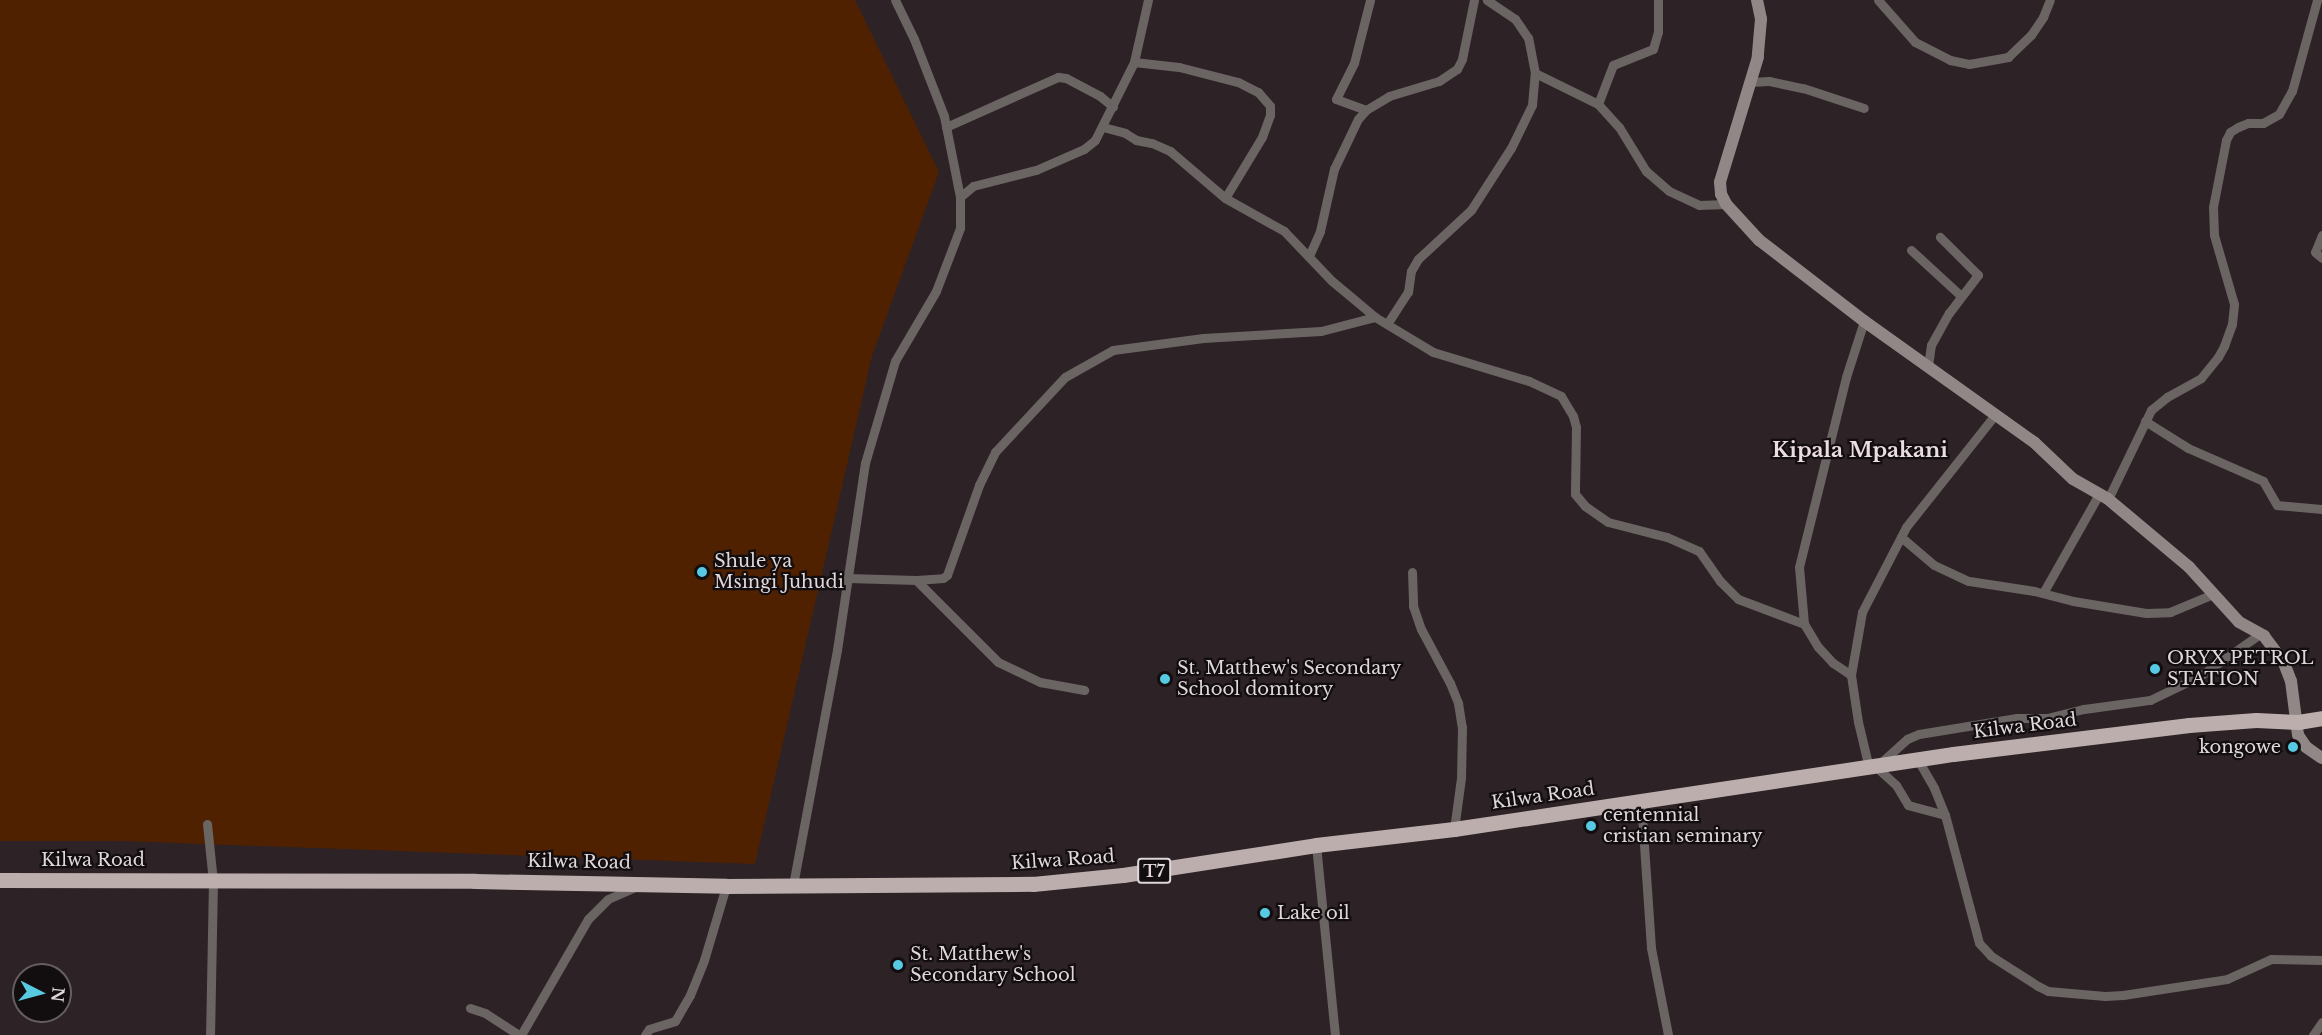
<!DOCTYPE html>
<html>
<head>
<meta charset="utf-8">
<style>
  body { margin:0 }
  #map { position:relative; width:2322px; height:1035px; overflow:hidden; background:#2d2226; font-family:"Libre Baskerville",serif }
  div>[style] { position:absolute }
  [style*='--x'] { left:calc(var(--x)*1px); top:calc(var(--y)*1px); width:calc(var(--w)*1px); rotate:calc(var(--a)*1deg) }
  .green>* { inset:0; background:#502101 }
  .minor>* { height:9px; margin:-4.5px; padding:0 4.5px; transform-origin:4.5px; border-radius:4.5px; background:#6a6463 }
  .secondary>* { height:12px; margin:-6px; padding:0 6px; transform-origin:6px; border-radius:6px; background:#918787 }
  .trunk>* { height:15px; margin:-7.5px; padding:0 7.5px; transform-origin:7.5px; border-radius:7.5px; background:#bdaeae }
  .dots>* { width:16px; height:16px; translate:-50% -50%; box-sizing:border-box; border:3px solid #120d0f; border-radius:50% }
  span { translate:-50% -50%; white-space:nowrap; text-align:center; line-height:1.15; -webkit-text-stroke:4.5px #120d0f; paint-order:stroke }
  .shield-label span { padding:2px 4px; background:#120d0f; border:2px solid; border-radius:4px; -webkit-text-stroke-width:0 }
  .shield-label { font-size:16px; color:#dfd7da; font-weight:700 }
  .poi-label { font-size:18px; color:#dfd7da }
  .left { translate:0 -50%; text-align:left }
  .right { translate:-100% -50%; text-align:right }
  .street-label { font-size:18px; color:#dfd7da }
  .quarter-label { font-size:21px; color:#ebdce1; font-weight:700 }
  .north { position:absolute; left:12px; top:963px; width:60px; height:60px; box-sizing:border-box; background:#120d0f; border:2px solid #645e60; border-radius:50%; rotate:96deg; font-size:16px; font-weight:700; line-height:24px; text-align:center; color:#dfd7da }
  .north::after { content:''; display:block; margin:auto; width:21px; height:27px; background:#57c9e2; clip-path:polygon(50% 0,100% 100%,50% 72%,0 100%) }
</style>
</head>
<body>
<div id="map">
  <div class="green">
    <div style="clip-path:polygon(0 0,855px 0,939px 172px,872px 356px,755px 864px,121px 841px,0 841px)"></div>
  </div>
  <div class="minor">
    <div style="--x:1878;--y:0;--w:56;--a:48.6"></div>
    <div style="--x:1915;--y:42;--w:39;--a:27"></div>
    <div style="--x:1950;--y:60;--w:19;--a:12"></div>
    <div style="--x:1969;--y:64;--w:40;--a:-10"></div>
    <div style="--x:2008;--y:57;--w:32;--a:-44"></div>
    <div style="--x:2031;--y:35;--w:22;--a:-56"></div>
    <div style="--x:2043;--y:17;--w:18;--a:-68"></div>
    <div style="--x:1134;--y:62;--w:45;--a:6.3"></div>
    <div style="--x:1179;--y:67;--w:61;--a:14.3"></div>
    <div style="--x:1238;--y:82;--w:22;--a:27"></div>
    <div style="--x:1258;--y:92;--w:18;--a:49"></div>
    <div style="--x:1270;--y:106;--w:9;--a:90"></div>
    <div style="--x:1270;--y:115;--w:23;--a:110"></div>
    <div style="--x:1262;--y:137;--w:71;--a:121.2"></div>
    <div style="--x:1535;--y:73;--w:70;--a:26.2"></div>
    <div style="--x:1598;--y:104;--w:31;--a:48"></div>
    <div style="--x:1619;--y:127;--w:52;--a:58.5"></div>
    <div style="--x:1646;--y:171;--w:30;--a:41"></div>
    <div style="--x:1669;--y:191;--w:33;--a:25"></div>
    <div style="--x:1699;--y:205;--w:27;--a:-2"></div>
    <div style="--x:1751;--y:82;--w:18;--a:-3"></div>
    <div style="--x:1769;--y:81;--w:35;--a:12"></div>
    <div style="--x:1803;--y:88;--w:64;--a:18.2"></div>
    <div style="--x:1598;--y:104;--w:42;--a:-69"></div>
    <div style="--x:1613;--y:65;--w:43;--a:-21.8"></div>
    <div style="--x:1653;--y:49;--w:18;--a:-74"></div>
    <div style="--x:1658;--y:32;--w:32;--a:-90"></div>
    <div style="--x:1366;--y:110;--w:32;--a:-160"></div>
    <div style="--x:1336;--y:99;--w:40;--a:-63.4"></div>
    <div style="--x:1354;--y:63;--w:65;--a:-75.7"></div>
    <div style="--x:946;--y:127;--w:123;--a:-24.1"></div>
    <div style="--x:1058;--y:77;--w:8;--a:7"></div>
    <div style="--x:1066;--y:78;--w:38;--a:28"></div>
    <div style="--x:1100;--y:96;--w:17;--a:40"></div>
    <div style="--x:1103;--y:127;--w:23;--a:15"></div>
    <div style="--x:1125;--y:133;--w:13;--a:32"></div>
    <div style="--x:1136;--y:140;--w:16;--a:11"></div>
    <div style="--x:1152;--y:143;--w:20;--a:24"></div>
    <div style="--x:1170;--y:151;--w:72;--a:40.5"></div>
    <div style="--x:1225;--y:198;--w:68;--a:29.2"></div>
    <div style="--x:1284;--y:231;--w:69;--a:46.2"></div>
    <div style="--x:1332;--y:281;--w:56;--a:39.9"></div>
    <div style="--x:1375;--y:317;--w:68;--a:31.1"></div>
    <div style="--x:1433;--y:352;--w:100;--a:16.8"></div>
    <div style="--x:1529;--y:381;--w:35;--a:25"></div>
    <div style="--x:1561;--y:396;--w:23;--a:59"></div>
    <div style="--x:1573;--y:416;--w:11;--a:75"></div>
    <div style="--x:1576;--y:427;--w:67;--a:90.9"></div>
    <div style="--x:1575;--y:494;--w:16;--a:50"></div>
    <div style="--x:1585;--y:506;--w:28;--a:35"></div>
    <div style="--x:1608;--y:522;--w:61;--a:14.3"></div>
    <div style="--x:1667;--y:537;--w:35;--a:24"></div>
    <div style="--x:1699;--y:551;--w:37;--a:55"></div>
    <div style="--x:1720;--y:581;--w:25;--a:45"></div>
    <div style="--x:1738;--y:599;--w:71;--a:20.7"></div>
    <div style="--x:960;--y:197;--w:17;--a:-40"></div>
    <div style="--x:973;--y:186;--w:65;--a:-14.3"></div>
    <div style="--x:1036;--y:170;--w:52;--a:-23.6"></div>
    <div style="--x:1084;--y:149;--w:14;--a:-39"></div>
    <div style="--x:1095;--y:140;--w:87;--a:-63.4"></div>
    <div style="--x:1134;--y:62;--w:64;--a:-77.3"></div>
    <div style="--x:2322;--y:235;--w:18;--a:112"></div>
    <div style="--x:2315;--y:252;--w:9;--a:41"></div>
    <div style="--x:1911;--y:250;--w:68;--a:42.6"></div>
    <div style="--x:1309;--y:256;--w:27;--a:-66"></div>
    <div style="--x:1320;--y:231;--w:64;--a:-77.3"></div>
    <div style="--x:1334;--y:169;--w:55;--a:-64.4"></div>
    <div style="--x:1358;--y:119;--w:12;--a:-48"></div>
    <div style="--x:1366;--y:110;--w:27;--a:-31"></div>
    <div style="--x:1389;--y:96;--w:52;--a:-16.7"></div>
    <div style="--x:1439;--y:81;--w:22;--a:-34"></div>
    <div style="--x:1457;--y:69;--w:11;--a:-63"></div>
    <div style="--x:1462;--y:59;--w:60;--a:-78.5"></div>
    <div style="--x:1387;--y:324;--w:38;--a:-57"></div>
    <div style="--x:1408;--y:292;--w:21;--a:-82"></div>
    <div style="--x:1411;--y:271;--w:14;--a:-60"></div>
    <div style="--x:1418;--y:259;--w:72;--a:-42.8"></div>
    <div style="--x:1471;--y:210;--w:74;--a:-57.2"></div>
    <div style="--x:1511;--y:148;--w:48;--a:-64"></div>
    <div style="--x:1532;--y:105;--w:32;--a:-85"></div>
    <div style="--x:1535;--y:73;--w:36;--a:-101"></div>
    <div style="--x:1528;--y:38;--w:23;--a:-124"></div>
    <div style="--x:1515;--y:19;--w:34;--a:-146"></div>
    <div style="--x:1928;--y:366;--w:21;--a:-82"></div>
    <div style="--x:1931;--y:345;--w:37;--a:-61"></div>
    <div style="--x:1949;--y:313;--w:48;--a:-52.7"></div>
    <div style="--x:1978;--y:275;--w:54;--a:-135"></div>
    <div style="--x:2145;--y:421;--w:51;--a:32.1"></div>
    <div style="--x:2188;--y:448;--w:82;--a:23.7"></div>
    <div style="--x:2263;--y:481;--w:28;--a:60"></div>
    <div style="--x:2277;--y:505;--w:45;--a:5.1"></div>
    <div style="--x:2108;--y:499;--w:99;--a:-64.2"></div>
    <div style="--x:2151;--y:410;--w:21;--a:-39"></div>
    <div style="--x:2167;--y:397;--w:39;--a:-29"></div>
    <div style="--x:2201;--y:378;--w:27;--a:-51"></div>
    <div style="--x:2218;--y:357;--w:13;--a:-61"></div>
    <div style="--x:2224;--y:346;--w:23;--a:-70"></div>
    <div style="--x:2232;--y:324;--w:20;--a:-84"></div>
    <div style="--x:2234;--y:304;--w:72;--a:-106.2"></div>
    <div style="--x:2214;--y:235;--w:28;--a:-92"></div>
    <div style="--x:2213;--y:207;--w:68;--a:-79"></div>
    <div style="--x:2226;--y:140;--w:9;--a:-63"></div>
    <div style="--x:2230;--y:132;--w:9;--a:-32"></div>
    <div style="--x:2238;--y:127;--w:11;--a:-22"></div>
    <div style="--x:2248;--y:123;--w:15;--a:0"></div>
    <div style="--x:2263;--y:123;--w:18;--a:-29"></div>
    <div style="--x:2279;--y:114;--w:26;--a:-61"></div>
    <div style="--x:2292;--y:91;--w:94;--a:-74.6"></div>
    <div style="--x:1901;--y:537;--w:43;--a:40.3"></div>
    <div style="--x:1934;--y:565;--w:38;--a:25"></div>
    <div style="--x:1969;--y:581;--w:66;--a:8.7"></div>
    <div style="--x:2034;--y:591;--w:40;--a:14.4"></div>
    <div style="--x:2073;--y:601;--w:74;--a:9.3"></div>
    <div style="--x:2146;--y:613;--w:24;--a:-2"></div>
    <div style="--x:2170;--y:612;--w:47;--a:-22.7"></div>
    <div style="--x:1412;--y:572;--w:34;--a:88"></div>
    <div style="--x:1413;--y:606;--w:24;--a:71"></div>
    <div style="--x:1421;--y:629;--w:61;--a:61.8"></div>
    <div style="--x:1450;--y:683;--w:22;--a:68"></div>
    <div style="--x:1458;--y:703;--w:24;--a:81"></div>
    <div style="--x:1462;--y:727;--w:51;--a:91.1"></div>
    <div style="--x:1461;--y:778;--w:51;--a:97.8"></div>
    <div style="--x:848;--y:578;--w:68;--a:1.7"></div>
    <div style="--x:916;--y:580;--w:27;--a:-4"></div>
    <div style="--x:943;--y:578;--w:5;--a:-37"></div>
    <div style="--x:947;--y:575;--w:96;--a:-70.4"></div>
    <div style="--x:979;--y:485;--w:37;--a:-64"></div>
    <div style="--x:995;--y:452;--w:103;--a:-47"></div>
    <div style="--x:1065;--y:377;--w:55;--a:-29.4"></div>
    <div style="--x:1113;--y:350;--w:91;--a:-7.6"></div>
    <div style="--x:1203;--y:338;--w:118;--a:-3.4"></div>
    <div style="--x:1321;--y:331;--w:56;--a:-14.5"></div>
    <div style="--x:916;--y:580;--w:116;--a:45"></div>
    <div style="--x:998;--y:662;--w:47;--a:25.5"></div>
    <div style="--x:1040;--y:682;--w:45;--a:10.3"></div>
    <div style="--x:2043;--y:593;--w:114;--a:-60.5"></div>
    <div style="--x:1851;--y:675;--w:22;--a:-146"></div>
    <div style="--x:1833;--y:663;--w:22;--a:-133"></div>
    <div style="--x:1818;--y:647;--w:27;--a:-121"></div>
    <div style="--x:1804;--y:624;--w:57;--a:-95"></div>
    <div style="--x:1799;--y:567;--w:196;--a:-76.1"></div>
    <div style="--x:1846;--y:377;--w:59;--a:-72.2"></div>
    <div style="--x:1918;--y:760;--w:32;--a:60"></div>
    <div style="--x:1934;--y:788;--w:29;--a:68"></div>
    <div style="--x:1945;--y:815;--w:132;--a:75.1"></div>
    <div style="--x:1979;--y:943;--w:18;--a:47"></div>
    <div style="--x:1991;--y:956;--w:56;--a:32.6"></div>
    <div style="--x:2038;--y:986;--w:11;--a:27"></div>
    <div style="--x:2048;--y:991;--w:57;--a:5"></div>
    <div style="--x:2105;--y:996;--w:18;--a:-3"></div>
    <div style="--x:2123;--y:995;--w:105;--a:-8.7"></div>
    <div style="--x:2227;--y:979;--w:48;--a:-24.4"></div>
    <div style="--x:2271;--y:959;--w:51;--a:1.1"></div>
    <div style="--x:1869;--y:768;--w:47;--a:-103.4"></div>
    <div style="--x:1858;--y:722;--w:48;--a:-98.5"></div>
    <div style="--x:1851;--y:675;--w:64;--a:-80.1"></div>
    <div style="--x:1862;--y:612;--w:96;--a:-62.6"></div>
    <div style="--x:1906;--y:527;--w:142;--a:-51.6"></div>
    <div style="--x:1641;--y:801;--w:147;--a:86.1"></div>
    <div style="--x:1651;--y:948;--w:89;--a:78.9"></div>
    <div style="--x:1945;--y:815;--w:38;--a:-165"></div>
    <div style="--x:1908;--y:805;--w:23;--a:-121"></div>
    <div style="--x:1896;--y:785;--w:27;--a:-138"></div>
    <div style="--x:1876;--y:767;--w:42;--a:-42.1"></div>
    <div style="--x:1907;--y:739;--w:13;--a:-23"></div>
    <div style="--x:1919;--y:734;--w:99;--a:-9.3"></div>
    <div style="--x:2017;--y:718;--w:30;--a:0"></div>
    <div style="--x:2047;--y:718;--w:38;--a:-14"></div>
    <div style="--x:2084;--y:709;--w:67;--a:-7.8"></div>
    <div style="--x:2150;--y:700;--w:55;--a:-25.6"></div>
    <div style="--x:2200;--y:676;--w:73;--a:-35"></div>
    <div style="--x:207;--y:824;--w:57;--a:84"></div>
    <div style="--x:213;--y:881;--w:154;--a:91.1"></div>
    <div style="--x:1316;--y:845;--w:191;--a:84.3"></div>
    <div style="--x:793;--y:885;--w:239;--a:-79.4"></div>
    <div style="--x:837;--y:650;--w:189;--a:-81.5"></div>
    <div style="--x:865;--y:463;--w:106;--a:-73.6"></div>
    <div style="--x:895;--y:361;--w:81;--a:-59.6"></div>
    <div style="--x:936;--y:291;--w:67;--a:-69.1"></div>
    <div style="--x:960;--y:228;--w:31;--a:-90"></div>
    <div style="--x:960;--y:197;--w:83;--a:-101.2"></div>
    <div style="--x:944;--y:116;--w:83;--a:-111.3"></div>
    <div style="--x:914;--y:39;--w:43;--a:-116"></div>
    <div style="--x:470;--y:1008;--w:16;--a:18"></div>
    <div style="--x:485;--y:1013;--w:40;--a:32.9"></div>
    <div style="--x:521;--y:1035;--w:134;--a:-60"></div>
    <div style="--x:588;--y:919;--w:28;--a:-45"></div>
    <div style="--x:608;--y:899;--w:30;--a:-24"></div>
    <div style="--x:645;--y:1035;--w:7;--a:-56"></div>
    <div style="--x:649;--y:1029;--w:27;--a:-17"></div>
    <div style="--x:675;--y:1021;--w:30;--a:-60"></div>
    <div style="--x:690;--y:995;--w:38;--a:-68"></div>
    <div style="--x:704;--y:960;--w:77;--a:-73.4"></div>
    <div style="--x:2313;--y:1035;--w:16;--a:-55"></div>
  </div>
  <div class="secondary">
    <div style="--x:1757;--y:0;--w:19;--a:78"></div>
    <div style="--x:1761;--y:19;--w:38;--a:95"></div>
    <div style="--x:1758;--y:57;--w:131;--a:106.9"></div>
    <div style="--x:1720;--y:182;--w:12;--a:85"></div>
    <div style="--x:1721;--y:194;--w:11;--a:63"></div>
    <div style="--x:1726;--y:204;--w:49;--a:47.5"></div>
    <div style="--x:1759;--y:240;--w:133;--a:37.6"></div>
    <div style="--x:1864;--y:321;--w:210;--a:35.5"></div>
    <div style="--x:2035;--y:443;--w:52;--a:43.5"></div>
    <div style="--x:2073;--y:479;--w:40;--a:29.7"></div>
    <div style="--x:2108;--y:499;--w:106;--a:40"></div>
    <div style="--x:2189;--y:567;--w:74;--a:47.7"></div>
    <div style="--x:2239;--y:622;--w:29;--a:29"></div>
    <div style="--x:2264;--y:636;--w:34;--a:53"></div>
    <div style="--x:2284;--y:663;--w:19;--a:69"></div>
    <div style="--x:2291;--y:681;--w:54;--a:82.6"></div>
    <div style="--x:2298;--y:735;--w:14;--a:56"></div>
    <div style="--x:2306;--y:747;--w:19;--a:35"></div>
  </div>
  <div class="trunk">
    <div style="--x:0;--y:880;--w:475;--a:0.1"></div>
    <div style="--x:475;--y:881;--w:251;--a:1.1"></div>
    <div style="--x:726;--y:886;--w:307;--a:-0.4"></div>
    <div style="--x:1033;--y:884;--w:90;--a:-5.7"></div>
    <div style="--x:1123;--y:875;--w:195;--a:-8.8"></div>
    <div style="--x:1316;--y:845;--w:139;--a:-6.6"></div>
    <div style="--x:1454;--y:829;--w:505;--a:-8.55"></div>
    <div style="--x:1953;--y:754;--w:238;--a:-7"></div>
    <div style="--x:2189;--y:725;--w:67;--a:-4.3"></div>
    <div style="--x:2256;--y:720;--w:42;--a:2.7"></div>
    <div style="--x:2298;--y:722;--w:24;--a:-9"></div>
  </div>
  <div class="dots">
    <div style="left:702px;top:572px;background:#57c9e2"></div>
    <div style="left:2155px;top:669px;background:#57c9e2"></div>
    <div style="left:1165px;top:679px;background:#57c9e2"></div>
    <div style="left:2293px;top:747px;background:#57c9e2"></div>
    <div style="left:1591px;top:826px;background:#57c9e2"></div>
    <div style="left:1265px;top:913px;background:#57c9e2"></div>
    <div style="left:898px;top:965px;background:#57c9e2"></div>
  </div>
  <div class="shield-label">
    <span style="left:1154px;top:871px">T7</span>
  </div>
  <div class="poi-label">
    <span class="left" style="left:714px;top:572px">Shule ya<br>Msingi Juhudi</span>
    <span class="left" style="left:2167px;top:669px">ORYX PETROL<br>STATION</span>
    <span class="left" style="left:1177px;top:679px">St. Matthew's Secondary<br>School domitory</span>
    <span class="right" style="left:2281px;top:747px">kongowe</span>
    <span class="left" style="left:1603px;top:826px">centennial<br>cristian seminary</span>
    <span class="left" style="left:1277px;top:913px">Lake oil</span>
    <span class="left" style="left:910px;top:965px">St. Matthew's<br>Secondary School</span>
  </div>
  <div class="street-label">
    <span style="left:2025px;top:726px;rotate:-7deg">Kilwa Road</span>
    <span style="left:1543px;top:796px;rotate:-8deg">Kilwa Road</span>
    <span style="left:93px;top:860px">Kilwa Road</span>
    <span style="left:1063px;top:860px;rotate:-4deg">Kilwa Road</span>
    <span style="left:579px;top:862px;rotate:1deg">Kilwa Road</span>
  </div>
  <div class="quarter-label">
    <span style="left:1860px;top:450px">Kipala Mpakani</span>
  </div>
  <div class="north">N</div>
</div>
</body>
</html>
